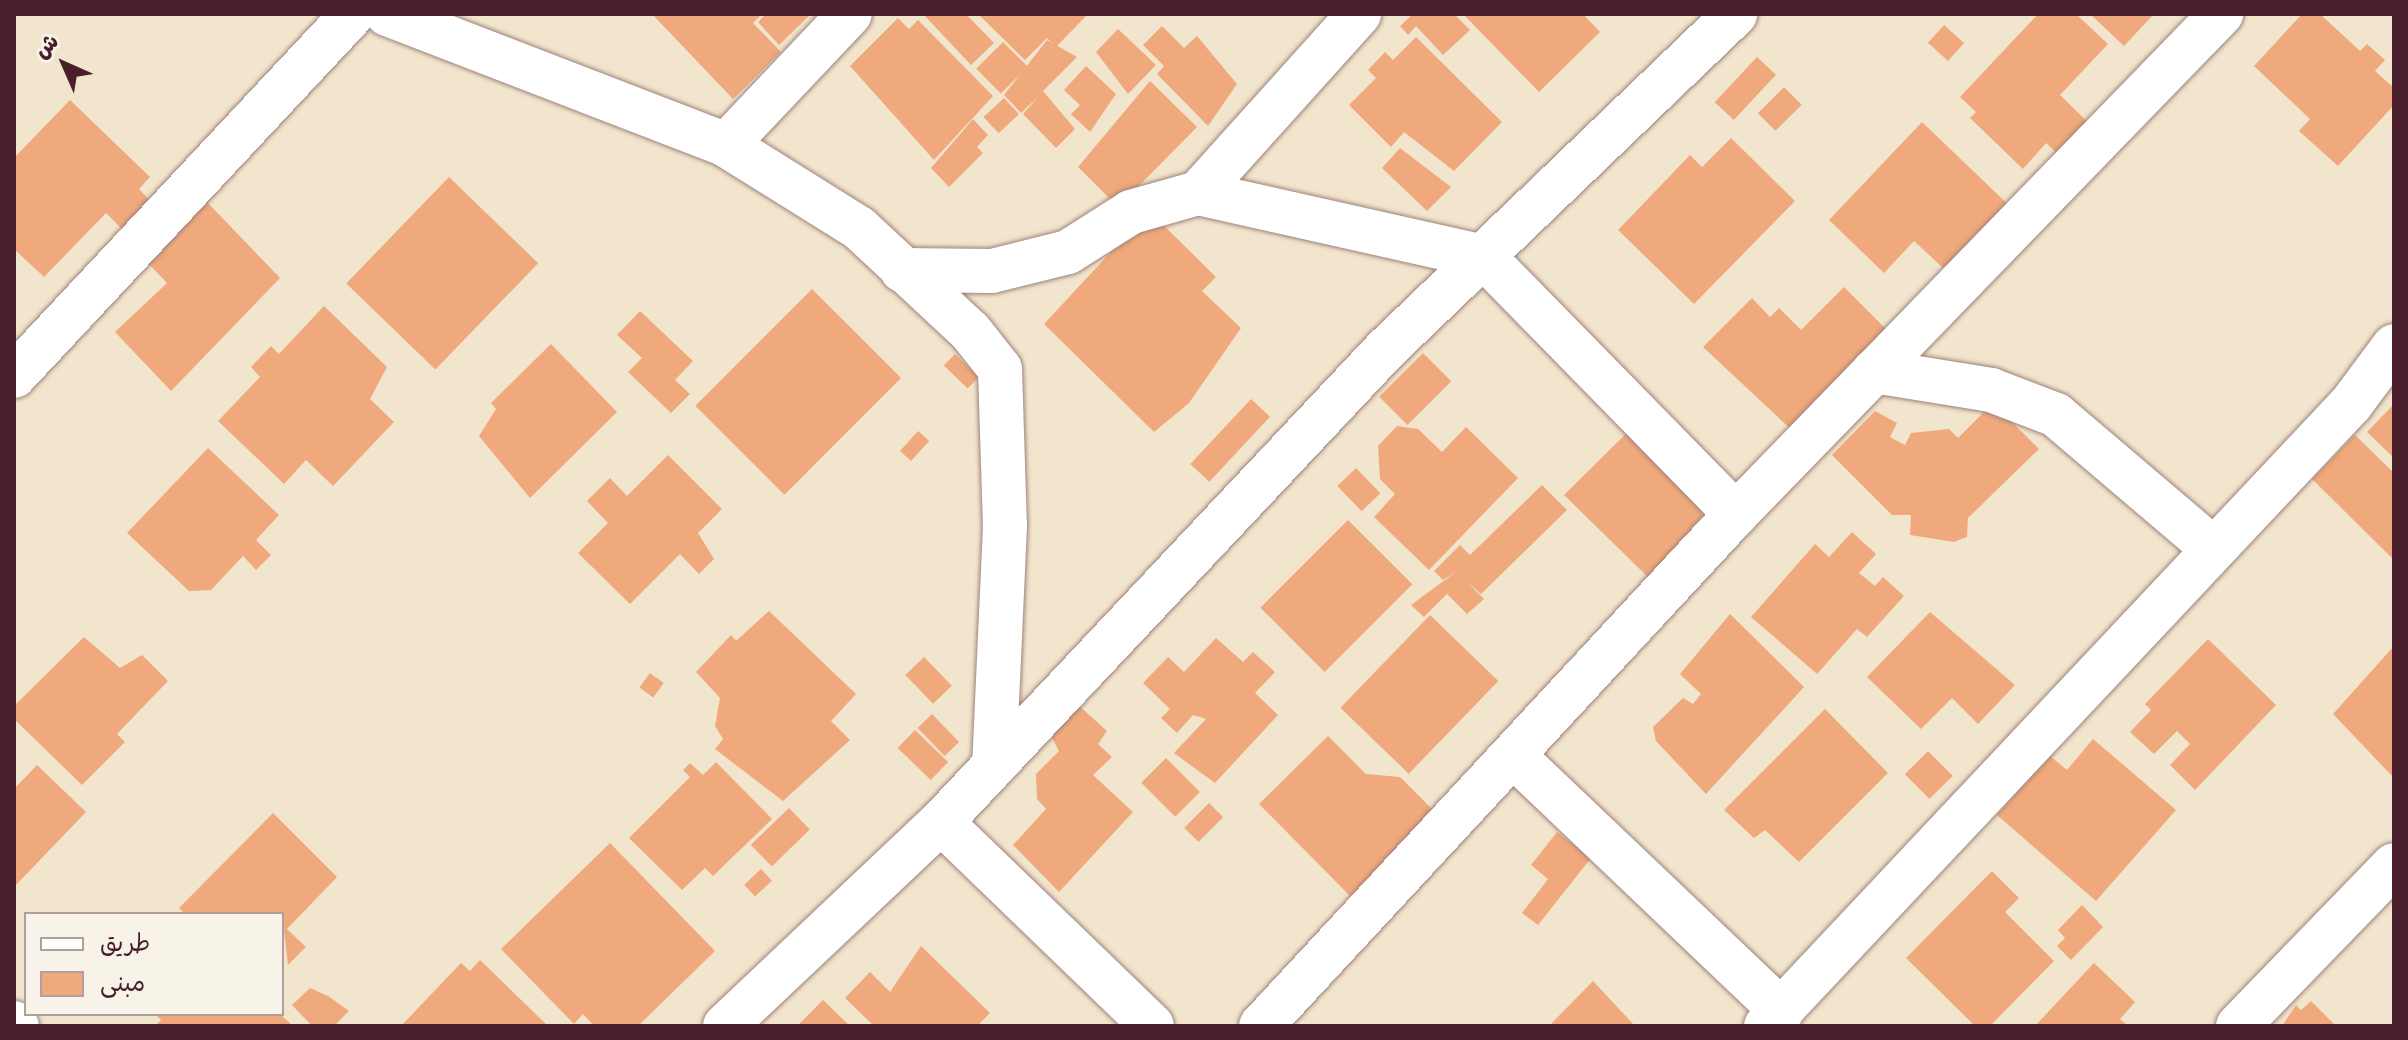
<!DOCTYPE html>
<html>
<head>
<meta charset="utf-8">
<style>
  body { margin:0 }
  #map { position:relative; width:2408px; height:1040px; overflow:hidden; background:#f2e5cd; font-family:"Balsamiq Sans","Playpen Sans Arabic",sans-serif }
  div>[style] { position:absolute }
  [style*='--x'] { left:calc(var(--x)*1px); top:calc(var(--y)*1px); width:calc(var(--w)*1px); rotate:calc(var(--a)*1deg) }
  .building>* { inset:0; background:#f0a97c; transform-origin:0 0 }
  .roads { filter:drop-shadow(0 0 2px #9e827c) drop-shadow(0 0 2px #9e827c) }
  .minor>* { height:44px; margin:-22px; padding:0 22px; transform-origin:22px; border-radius:22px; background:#fff }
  span { translate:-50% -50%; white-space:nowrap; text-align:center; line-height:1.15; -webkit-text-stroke:7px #f7f3e8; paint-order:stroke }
  .frame { position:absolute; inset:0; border:16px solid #4a1f2b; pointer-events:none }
  .legend { position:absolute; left:24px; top:912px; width:260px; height:104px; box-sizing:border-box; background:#f7f3e8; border:2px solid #b29e9c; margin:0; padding:10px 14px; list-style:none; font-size:24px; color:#4a1f2b }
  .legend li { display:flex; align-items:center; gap:16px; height:40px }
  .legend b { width:40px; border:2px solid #b29e9c }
  .north { position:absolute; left:24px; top:24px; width:80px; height:80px; -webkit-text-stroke:6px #f7f3e8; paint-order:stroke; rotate:315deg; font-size:22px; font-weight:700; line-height:32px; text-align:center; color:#4a1f2b }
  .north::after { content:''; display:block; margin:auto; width:28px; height:36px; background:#4a1f2b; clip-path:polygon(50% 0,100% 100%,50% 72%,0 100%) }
</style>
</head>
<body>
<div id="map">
  <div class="building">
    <div style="clip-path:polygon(652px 14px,762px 14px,753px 23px,781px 52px,733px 99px)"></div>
    <div style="clip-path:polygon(766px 14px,811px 14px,779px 45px,758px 22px)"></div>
    <div style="clip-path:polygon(923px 14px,966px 14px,994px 43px,971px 65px)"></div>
    <div style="clip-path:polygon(978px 14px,1088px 14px,1056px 47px,1047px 38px,1025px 60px)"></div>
    <div style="clip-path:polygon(1413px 14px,1454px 14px,1470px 30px,1443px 55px,1416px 26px,1408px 35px,1400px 26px)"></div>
    <div style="clip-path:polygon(1463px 14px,1583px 14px,1600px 32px,1539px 92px)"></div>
    <div style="clip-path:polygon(2038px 14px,2076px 14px,2108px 44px,2060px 95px,2093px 127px,2063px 159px,2046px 143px,2023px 169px,1970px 118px,1976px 112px,1960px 97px)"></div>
    <div style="clip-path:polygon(2090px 14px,2154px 14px,2124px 46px)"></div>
    <div style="clip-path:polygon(2302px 14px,2320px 14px,2360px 51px,2367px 44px,2385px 60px,2375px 71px,2394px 88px,2394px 105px,2338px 166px,2299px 131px,2310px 119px,2254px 66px)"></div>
    <div style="clip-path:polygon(898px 18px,909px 29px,918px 20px,993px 96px,934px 160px,850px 66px)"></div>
    <div style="left:1944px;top:25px;width:27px;height:24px;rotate:42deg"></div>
    <div style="clip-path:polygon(1162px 26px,1184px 48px,1197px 36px,1237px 84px,1208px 126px,1157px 74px,1164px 66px,1143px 45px)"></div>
    <div style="clip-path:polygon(1118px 29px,1156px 65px,1128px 94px,1096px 52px)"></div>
    <div style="clip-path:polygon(1416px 37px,1502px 122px,1454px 171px,1404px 132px,1391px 147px,1349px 105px,1376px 78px,1368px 70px,1385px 52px,1393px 60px)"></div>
    <div style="clip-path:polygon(1047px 40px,1077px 57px,1043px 91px,1075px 129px,1056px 148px,1023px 114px,1038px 97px,1021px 113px,1004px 95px)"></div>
    <div style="left:1003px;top:42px;width:35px;height:38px;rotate:45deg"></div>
    <div style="left:1757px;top:57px;width:26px;height:62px;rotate:43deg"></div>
    <div style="clip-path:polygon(1086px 66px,1116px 94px,1090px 132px,1071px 114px,1080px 105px,1064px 90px)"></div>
    <div style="clip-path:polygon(1150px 81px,1197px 127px,1118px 207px,1078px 167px)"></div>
    <div style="left:1784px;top:87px;width:25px;height:37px;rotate:45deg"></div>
    <div style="left:1004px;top:98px;width:22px;height:28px;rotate:47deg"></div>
    <div style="clip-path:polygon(70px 100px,150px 177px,139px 189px,151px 202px,124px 231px,106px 213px,44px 277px,14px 249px,14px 158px)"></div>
    <div style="clip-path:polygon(973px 119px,988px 135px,977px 147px,983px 153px,949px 187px,931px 168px)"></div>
    <div style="clip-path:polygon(1922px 122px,2017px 213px,1955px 279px,1914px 241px,1884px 273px,1829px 220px)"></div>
    <div style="clip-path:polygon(1731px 138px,1795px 201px,1694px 304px,1618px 230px,1690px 155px,1702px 167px)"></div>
    <div style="clip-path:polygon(1400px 148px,1451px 187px,1427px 211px,1382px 168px)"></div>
    <div style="left:449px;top:177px;width:124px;height:148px;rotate:44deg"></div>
    <div style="clip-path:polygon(206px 201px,280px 278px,171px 391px,115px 332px,167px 283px,145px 260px)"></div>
    <div style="clip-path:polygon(1149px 211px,1216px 277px,1202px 291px,1241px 328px,1189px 403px,1154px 432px,1044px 324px)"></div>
    <div style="clip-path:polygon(1844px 287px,1895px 338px,1797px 435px,1703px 347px,1752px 298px,1770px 317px,1779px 308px,1801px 330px)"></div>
    <div style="left:812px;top:289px;width:126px;height:165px;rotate:45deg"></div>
    <div style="clip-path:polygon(324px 306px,387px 367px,370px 399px,394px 422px,333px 486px,306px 460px,284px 484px,218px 421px,260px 377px,251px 367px,271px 346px,279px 354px)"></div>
    <div style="clip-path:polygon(640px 311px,693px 361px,675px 380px,690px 394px,671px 413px,628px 372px,642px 358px,617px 335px)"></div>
    <div style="clip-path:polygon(551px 344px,617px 412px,530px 498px,479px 436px,496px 409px,491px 403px)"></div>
    <div style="left:1423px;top:353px;width:40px;height:62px;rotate:45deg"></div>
    <div style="left:955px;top:354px;width:33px;height:16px;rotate:44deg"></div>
    <div style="left:1251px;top:399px;width:26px;height:89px;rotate:43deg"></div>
    <div style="clip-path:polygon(1656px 404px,1703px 516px,1691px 528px,1699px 536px,1653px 582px,1564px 495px)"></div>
    <div style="clip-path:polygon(2394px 404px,2394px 458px,2367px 432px)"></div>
    <div style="clip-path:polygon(2000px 410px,2039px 449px,1968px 518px,1967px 537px,1954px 542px,1910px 535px,1911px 515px,1892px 515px,1832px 455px,1875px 411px,1897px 423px,1890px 437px,1905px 445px,1911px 433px,1949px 429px,1958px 438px,1985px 411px)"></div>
    <div style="clip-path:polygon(1397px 426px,1418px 429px,1442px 452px,1466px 427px,1518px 478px,1429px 570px,1374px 517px,1395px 494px,1380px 479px,1378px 446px)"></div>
    <div style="left:918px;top:431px;width:15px;height:27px;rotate:42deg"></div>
    <div style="clip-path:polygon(2355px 435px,2394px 473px,2394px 560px,2312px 479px)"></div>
    <div style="clip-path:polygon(208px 448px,279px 515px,256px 540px,271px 555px,256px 570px,243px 556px,211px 590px,189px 591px,127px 533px)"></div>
    <div style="clip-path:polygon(668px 455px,722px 509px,698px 533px,714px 559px,699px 574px,680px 554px,630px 604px,578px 553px,608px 523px,587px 501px,610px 478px,627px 496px)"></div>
    <div style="left:1356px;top:468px;width:35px;height:26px;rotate:46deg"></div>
    <div style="clip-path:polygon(1542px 485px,1567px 510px,1481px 594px,1466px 581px,1484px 599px,1467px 614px,1447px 594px,1424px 617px,1411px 605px,1457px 571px,1443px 580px,1434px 571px,1460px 545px,1470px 555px)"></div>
    <div style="left:1348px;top:520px;width:91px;height:124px;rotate:45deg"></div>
    <div style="clip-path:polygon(1852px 532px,1876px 554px,1859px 573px,1875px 586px,1883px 577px,1904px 596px,1867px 637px,1857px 629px,1817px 674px,1751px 617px,1815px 544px,1829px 557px)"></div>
    <div style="clip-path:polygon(769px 611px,856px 694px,831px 721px,850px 740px,783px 801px,715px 749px,723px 739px,715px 726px,720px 698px,696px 672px,731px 635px,736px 641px)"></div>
    <div style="clip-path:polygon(1930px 612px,2015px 685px,1978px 724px,1952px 698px,1921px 729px,1867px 677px)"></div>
    <div style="clip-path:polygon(1730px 614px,1804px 687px,1706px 794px,1656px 741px,1653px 727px,1683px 698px,1693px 704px,1701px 694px,1680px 674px)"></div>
    <div style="left:1430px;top:615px;width:95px;height:129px;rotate:44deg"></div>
    <div style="clip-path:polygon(84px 637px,120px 668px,142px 655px,168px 681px,117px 734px,125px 742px,82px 785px,14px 719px,14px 706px)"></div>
    <div style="clip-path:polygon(1216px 638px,1243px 662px,1253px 652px,1275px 672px,1255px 693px,1278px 715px,1215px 783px,1174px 753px,1206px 719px,1193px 715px,1177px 733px,1161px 718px,1170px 709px,1143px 683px,1168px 657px,1184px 672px)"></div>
    <div style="clip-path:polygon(2208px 639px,2276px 705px,2195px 790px,2170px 765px,2190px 744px,2177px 731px,2154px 754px,2130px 732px,2151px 710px,2145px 704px)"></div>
    <div style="clip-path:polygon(2394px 646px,2394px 778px,2333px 714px)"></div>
    <div style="left:924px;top:657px;width:40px;height:26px;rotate:46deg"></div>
    <div style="left:650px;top:673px;width:17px;height:18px;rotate:36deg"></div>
    <div style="clip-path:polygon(1076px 703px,1107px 731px,1098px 744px,1112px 757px,1093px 775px,1133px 812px,1059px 892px,1013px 845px,1046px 809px,1037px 799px,1036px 774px,1059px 751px,1049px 732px)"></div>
    <div style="clip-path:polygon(1825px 709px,1888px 773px,1799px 862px,1765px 830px,1754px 838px,1724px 810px)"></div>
    <div style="left:932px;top:714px;width:39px;height:20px;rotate:46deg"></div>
    <div style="left:915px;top:730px;width:46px;height:25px;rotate:44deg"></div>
    <div style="clip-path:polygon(1328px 736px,1366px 774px,1400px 777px,1435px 812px,1350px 896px,1259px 804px)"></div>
    <div style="clip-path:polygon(2093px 739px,2176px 810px,2096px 901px,1997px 815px,2049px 755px,2067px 770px)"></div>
    <div style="left:1928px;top:751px;width:35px;height:33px;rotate:45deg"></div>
    <div style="left:1166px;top:758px;width:48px;height:35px;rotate:45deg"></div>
    <div style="clip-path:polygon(716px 762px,772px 819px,713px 876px,705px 868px,682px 890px,629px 838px,690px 777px,683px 770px,690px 763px,703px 775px)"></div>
    <div style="clip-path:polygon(37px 765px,86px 812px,14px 887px,14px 789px)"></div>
    <div style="left:1209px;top:803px;width:20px;height:35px;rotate:45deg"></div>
    <div style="left:789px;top:808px;width:30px;height:53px;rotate:46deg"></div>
    <div style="clip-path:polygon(273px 813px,337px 877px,287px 929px,306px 947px,288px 965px,282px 914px,185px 914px,179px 908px)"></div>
    <div style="clip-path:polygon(1557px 832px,1591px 858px,1538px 925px,1522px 913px,1548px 879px,1531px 865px)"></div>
    <div style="clip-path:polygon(610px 843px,715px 951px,638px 1026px,594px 1026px,583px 1014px,574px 1024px,501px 949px)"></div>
    <div style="left:761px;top:869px;width:16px;height:23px;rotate:47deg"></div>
    <div style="clip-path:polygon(1992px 871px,2019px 898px,2005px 912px,2054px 961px,1990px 1026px,1975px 1026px,1906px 958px)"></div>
    <div style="clip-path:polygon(2082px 905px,2103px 927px,2071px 960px,2057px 946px,2065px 938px,2058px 930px)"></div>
    <div style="clip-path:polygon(921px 946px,990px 1013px,977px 1026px,874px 1026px,845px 998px,870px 972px,890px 992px)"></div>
    <div style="clip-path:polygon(480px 960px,548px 1026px,401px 1026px,461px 963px,470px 971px)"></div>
    <div style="clip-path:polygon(2094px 963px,2135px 1002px,2120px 1019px,2128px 1026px,2035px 1026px)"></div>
    <div style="clip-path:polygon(1593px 981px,1635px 1026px,1549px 1026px)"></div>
    <div style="clip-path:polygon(310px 988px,328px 996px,349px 1011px,334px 1026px,312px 1026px,292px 1005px)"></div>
    <div style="clip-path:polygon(823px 1000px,850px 1026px,797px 1026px)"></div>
    <div style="clip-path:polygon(2311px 1001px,2336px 1026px,2282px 1026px,2296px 1005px,2301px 1010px)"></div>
    <div style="clip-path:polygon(155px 1014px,280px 1014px,293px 1026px,155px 1026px,161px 1020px)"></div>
  </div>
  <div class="roads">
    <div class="minor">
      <div style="--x:387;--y:14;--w:363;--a:21.1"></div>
      <div style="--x:726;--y:145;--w:157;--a:32"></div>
      <div style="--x:859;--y:228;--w:151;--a:42.9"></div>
      <div style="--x:970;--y:331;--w:48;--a:51.7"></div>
      <div style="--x:1000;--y:369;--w:157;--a:88.2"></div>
      <div style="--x:1005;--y:526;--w:240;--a:92.6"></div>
      <div style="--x:726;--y:145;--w:180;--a:-46.6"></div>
      <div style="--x:1198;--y:193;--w:241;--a:-48"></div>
      <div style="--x:902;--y:270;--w:90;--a:0.6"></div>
      <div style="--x:992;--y:271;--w:78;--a:-14"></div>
      <div style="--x:1068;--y:252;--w:75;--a:-32.4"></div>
      <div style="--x:1131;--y:212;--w:70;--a:-15.8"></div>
      <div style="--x:1198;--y:193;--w:293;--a:12.6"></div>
      <div style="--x:1484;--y:257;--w:360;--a:45.6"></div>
      <div style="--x:1874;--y:371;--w:119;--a:9.2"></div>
      <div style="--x:1991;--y:390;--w:70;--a:21"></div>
      <div style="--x:2056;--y:415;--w:205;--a:40.4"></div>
      <div style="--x:14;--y:376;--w:496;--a:-46.9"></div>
      <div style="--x:1516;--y:758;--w:367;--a:43.6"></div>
      <div style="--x:941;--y:822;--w:293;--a:44"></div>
      <div style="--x:14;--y:1023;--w:4;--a:45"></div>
      <div style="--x:725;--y:1026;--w:297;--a:-43.4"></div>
      <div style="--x:941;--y:822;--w:649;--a:-46.75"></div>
      <div style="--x:1386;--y:349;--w:484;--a:-43.8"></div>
      <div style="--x:1261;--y:1026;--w:698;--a:-47.15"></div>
      <div style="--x:1736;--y:514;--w:697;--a:-45.87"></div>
      <div style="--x:1766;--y:1026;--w:854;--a:-46.76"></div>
      <div style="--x:2351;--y:404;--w:72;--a:-53.4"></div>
      <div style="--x:2238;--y:1026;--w:224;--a:-45.9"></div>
    </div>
  </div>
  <div class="frame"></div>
  <ul class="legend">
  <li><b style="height:10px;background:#fff"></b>طريق</li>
  <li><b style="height:22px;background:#f0a97c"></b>مبنى</li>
  </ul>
  <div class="north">ش</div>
</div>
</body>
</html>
